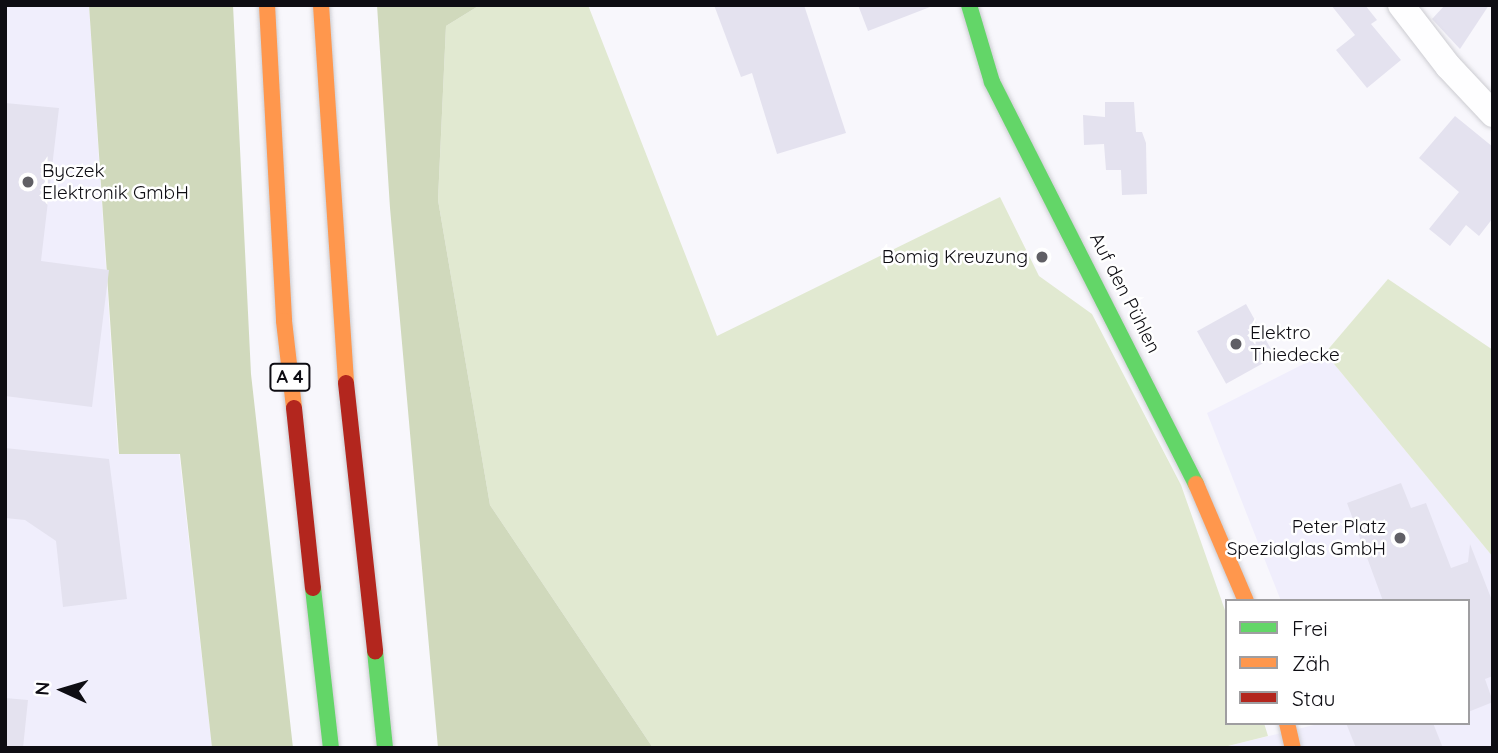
<!DOCTYPE html>
<html>
<head>
<meta charset="utf-8">
<style>
  body { margin:0 }
  #map { position:relative; width:1498px; height:753px; overflow:hidden; background:#f8f7fc; font-family:Quicksand,sans-serif }
  div>[style] { position:absolute }
  [style*='--x'] { left:calc(var(--x)*1px); top:calc(var(--y)*1px); width:calc(var(--w)*1px); rotate:calc(var(--a)*1deg) }
  .built>* { inset:0; background:#f0eefc }
  .green>* { inset:0; background:#e1e9d1 }
  .forest>* { inset:0; background:#d0d9bc }
  .building>* { inset:0; background:#e4e2ef; transform-origin:0 0 }
  .roads { filter:drop-shadow(0 0 2px #ccccd1) drop-shadow(0 0 2px #ccccd1) }
  .street>* { height:26px; margin:-13px; padding:0 13px; transform-origin:13px; border-radius:13px; background:#fefeff }
  .fast>* { height:16px; margin:-8px; padding:0 8px; transform-origin:8px; border-radius:8px; background:#63d668 }
  .slow>* { height:16px; margin:-8px; padding:0 8px; transform-origin:8px; border-radius:8px; background:#ff974d }
  .jam>* { height:16px; margin:-8px; padding:0 8px; transform-origin:8px; border-radius:8px; background:#b3261e }
  .dots>* { width:19px; height:19px; translate:-50% -50%; box-sizing:border-box; border:4px solid #fff; border-radius:50% }
  span { translate:-50% -50%; white-space:nowrap; text-align:center; line-height:1.15; -webkit-text-stroke:5px #fff; paint-order:stroke }
  .shield-label span { padding:2px 5px; background:#fff; border:2px solid; border-radius:5px; -webkit-text-stroke-width:0 }
  .shield-label { font-size:18px; color:#0e0d13; font-weight:700 }
  .poi-label { font-size:19px; color:#0e0d13 }
  .left { translate:0 -50%; text-align:left }
  .right { translate:-100% -50%; text-align:right }
  .street-label { font-size:19px; color:#0e0d13 }
  .frame { position:absolute; inset:0; border:7px solid #0e0d13; pointer-events:none }
  .legend { position:absolute; left:1225px; top:599px; width:245px; height:126px; box-sizing:border-box; background:#fff; border:2px solid #9f9ea1; margin:0; padding:9px 12px; list-style:none; font-size:21px; color:#0e0d13 }
  .legend li { display:flex; align-items:center; gap:14px; height:35px }
  .legend b { width:35px; border:2px solid #9f9ea1 }
  .north { position:absolute; left:28px; top:655px; width:70px; height:70px; -webkit-text-stroke:5px #fff; paint-order:stroke; rotate:274deg; font-size:19px; font-weight:700; line-height:28px; text-align:center; color:#0e0d13 }
  .north::after { content:''; display:block; margin:auto; width:24px; height:32px; background:#0e0d13; clip-path:polygon(50% 0,100% 100%,50% 72%,0 100%) }
</style>
</head>
<body>
<div id="map">
  <div class="built">
    <div style="clip-path:polygon(5px 5px,89px 5px,118px 454px,179px 453px,212px 748px,5px 748px)"></div>
    <div style="clip-path:polygon(1325px 353px,1493px 557px,1493px 748px,1220px 748px,1322px 723px,1468px 723px,1468px 601px,1281px 601px,1207px 413px)"></div>
  </div>
  <div class="green">
    <div style="clip-path:polygon(480px 5px,588px 5px,717px 336px,1000px 197px,1039px 276px,1092px 314px,1181px 485px,1227px 616px,1227px 723px,1264px 723px,1268px 736px,1220px 748px,653px 748px,490px 505px,438px 200px,446px 26px)"></div>
    <div style="clip-path:polygon(1388px 279px,1493px 350px,1493px 557px,1325px 353px)"></div>
  </div>
  <div class="forest">
    <div style="clip-path:polygon(89px 5px,233px 5px,251px 374px,293px 748px,212px 748px,180px 454px,119px 454px)"></div>
    <div style="clip-path:polygon(377px 5px,480px 5px,446px 26px,438px 200px,490px 505px,653px 748px,438px 748px,390px 208px)"></div>
  </div>
  <div class="building">
    <div style="clip-path:polygon(714px 5px,804px 5px,846px 133px,777px 154px,752px 73px,741px 77px)"></div>
    <div style="clip-path:polygon(858px 5px,929px 5px,930px 7px,868px 31px)"></div>
    <div style="clip-path:polygon(1331px 5px,1365px 5px,1377px 20px,1371px 24px,1401px 60px,1367px 88px,1336px 50px,1355px 35px)"></div>
    <div style="clip-path:polygon(1445px 5px,1489px 5px,1460px 49px,1432px 19px)"></div>
    <div style="clip-path:polygon(1105px 102px,1134px 102px,1136px 132px,1142px 132px,1146px 143px,1147px 194px,1122px 195px,1121px 170px,1106px 170px,1104px 144px,1084px 145px,1083px 115px,1105px 117px)"></div>
    <div style="clip-path:polygon(5px 103px,59px 108px,41px 261px,109px 270px,92px 407px,5px 396px)"></div>
    <div style="clip-path:polygon(1455px 116px,1493px 147px,1493px 218px,1479px 236px,1466px 225px,1450px 246px,1429px 229px,1459px 192px,1419px 158px)"></div>
    <div style="left:1246px;top:304px;width:60px;height:56px;rotate:61deg"></div>
    <div style="clip-path:polygon(5px 448px,109px 459px,127px 599px,63px 607px,56px 541px,25px 520px,5px 518px)"></div>
    <div style="clip-path:polygon(1401px 483px,1411px 508px,1426px 503px,1451px 568px,1468px 562px,1470px 544px,1493px 603px,1493px 676px,1485px 679px,1493px 702px,1468px 712px,1468px 601px,1383px 601px,1347px 503px)"></div>
    <div style="clip-path:polygon(5px 698px,28px 700px,23px 748px,5px 748px)"></div>
    <div style="clip-path:polygon(1346px 723px,1433px 723px,1443px 748px,1356px 748px)"></div>
  </div>
  <div class="roads">
    <div class="street">
      <div style="--x:1401;--y:5;--w:77;--a:52.4"></div>
      <div style="--x:1448;--y:66;--w:66;--a:46.8"></div>
    </div>
    <div class="fast">
      <div style="--x:969;--y:5;--w:80;--a:73.4"></div>
      <div style="--x:992;--y:82;--w:451;--a:63.1"></div>
      <div style="--x:313;--y:588;--w:161;--a:83.6"></div>
      <div style="--x:375;--y:651;--w:98;--a:84.1"></div>
    </div>
    <div class="slow">
      <div style="--x:267;--y:5;--w:316;--a:86.9"></div>
      <div style="--x:284;--y:321;--w:88;--a:83.4"></div>
      <div style="--x:321;--y:5;--w:379;--a:86.2"></div>
      <div style="--x:1196;--y:484;--w:127;--a:66.9"></div>
      <div style="--x:1287;--y:723;--w:26;--a:77"></div>
    </div>
    <div class="jam">
      <div style="--x:346;--y:383;--w:270;--a:83.8"></div>
      <div style="--x:294;--y:408;--w:181;--a:84"></div>
    </div>
  </div>
  <div class="dots">
    <div style="left:28px;top:182px;background:#605f65"></div>
    <div style="left:1042px;top:257px;background:#605f65"></div>
    <div style="left:1236px;top:344px;background:#605f65"></div>
    <div style="left:1400px;top:538px;background:#605f65"></div>
  </div>
  <div class="shield-label">
    <span style="left:290px;top:377px">A 4</span>
  </div>
  <div class="poi-label">
    <span class="left" style="left:42px;top:182px">Byczek<br>Elektronik GmbH</span>
    <span class="right" style="left:1028px;top:257px">Bomig Kreuzung</span>
    <span class="left" style="left:1250px;top:344px">Elektro<br>Thiedecke</span>
    <span class="right" style="left:1386px;top:538px">Peter Platz<br>Spezialglas GmbH</span>
  </div>
  <div class="street-label">
    <span style="left:1125px;top:293px;rotate:63deg">Auf den Pühlen</span>
  </div>
  <div class="frame"></div>
  <ul class="legend">
  <li><b style="height:9px;background:#63d668"></b>Frei</li>
  <li><b style="height:9px;background:#ff974d"></b>Zäh</li>
  <li><b style="height:9px;background:#b3261e"></b>Stau</li>
  </ul>
  <div class="north">N</div>
</div>
</body>
</html>
